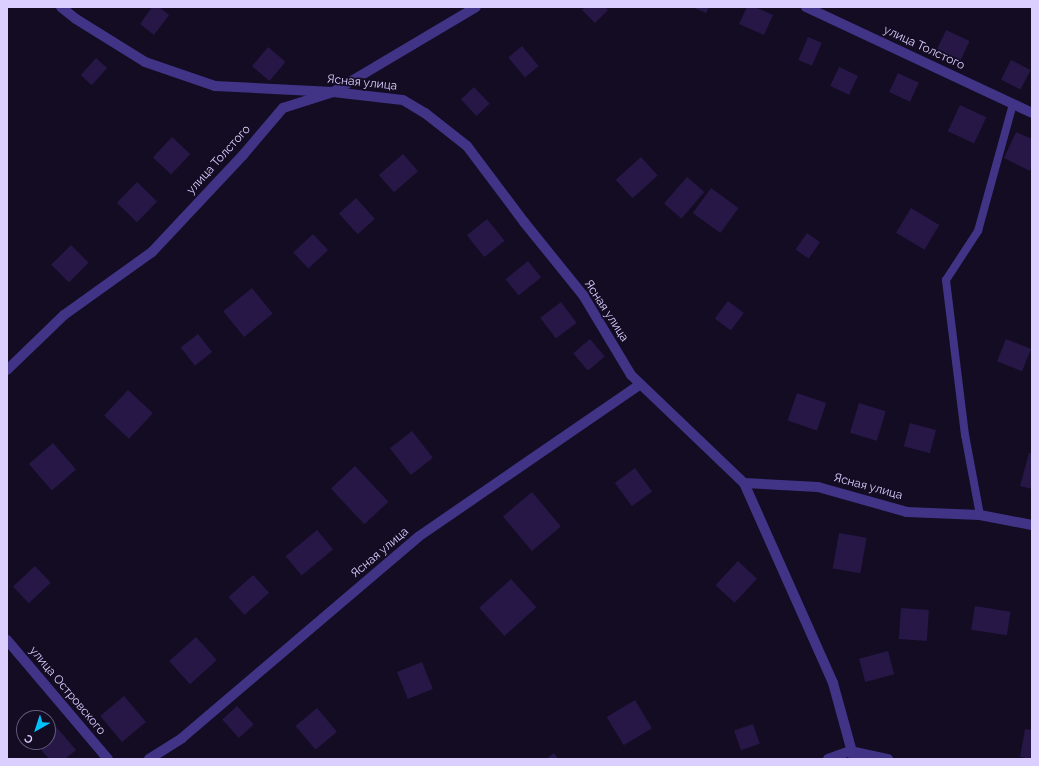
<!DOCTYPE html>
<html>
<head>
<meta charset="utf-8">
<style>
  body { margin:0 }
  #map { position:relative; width:1039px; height:766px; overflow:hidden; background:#130c23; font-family:Raleway,sans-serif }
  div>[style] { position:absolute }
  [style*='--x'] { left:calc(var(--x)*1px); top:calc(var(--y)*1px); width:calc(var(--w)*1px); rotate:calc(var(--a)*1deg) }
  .building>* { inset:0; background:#261746; transform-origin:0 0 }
  .lane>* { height:8px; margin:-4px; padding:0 4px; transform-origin:4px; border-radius:4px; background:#413486 }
  .street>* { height:10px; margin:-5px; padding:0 5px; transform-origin:5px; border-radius:5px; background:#413486 }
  span { translate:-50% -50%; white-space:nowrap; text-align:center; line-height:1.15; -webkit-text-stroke:3.5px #130c23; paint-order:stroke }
  .street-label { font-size:12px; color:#dacfff }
  .frame { position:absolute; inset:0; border:8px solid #dacfff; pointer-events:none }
  .north { position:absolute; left:16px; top:710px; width:40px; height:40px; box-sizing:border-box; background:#130c23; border:1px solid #635a7b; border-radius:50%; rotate:219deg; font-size:11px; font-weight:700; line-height:16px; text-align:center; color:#dacfff }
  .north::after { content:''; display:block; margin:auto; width:14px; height:18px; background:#00c2fa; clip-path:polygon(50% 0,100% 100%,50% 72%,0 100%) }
</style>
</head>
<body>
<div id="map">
  <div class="building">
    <div style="clip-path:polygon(152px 7px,159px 7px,169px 15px,154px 35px,140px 24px)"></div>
    <div style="clip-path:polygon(585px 7px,605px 7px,608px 10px,595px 23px,582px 10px)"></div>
    <div style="clip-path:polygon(692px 7px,709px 7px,706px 13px)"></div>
    <div style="clip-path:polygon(747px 7px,755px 7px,773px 15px,764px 35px,739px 24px)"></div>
    <div style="left:946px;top:30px;width:26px;height:24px;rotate:25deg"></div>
    <div style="left:808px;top:37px;width:15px;height:25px;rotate:23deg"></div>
    <div style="left:522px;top:46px;width:26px;height:18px;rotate:50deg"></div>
    <div style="left:268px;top:47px;width:23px;height:25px;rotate:40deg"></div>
    <div style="left:96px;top:58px;width:15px;height:23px;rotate:42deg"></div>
    <div style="left:1011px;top:60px;width:22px;height:22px;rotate:27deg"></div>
    <div style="left:839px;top:67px;width:21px;height:21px;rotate:25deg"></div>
    <div style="left:898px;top:73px;width:23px;height:21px;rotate:25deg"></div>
    <div style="left:474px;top:87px;width:23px;height:18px;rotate:47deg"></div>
    <div style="left:960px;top:105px;width:29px;height:29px;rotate:25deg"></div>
    <div style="clip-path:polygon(1016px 132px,1032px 139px,1032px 166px,1030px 171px,1004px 158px)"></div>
    <div style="left:172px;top:137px;width:25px;height:28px;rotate:43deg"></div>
    <div style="left:403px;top:154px;width:23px;height:32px;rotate:49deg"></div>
    <div style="left:641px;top:157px;width:25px;height:34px;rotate:48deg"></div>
    <div style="left:687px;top:177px;width:23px;height:35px;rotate:41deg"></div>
    <div style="left:137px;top:182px;width:28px;height:29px;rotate:44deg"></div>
    <div style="left:711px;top:188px;width:34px;height:31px;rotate:36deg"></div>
    <div style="left:356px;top:198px;width:28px;height:23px;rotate:48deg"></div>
    <div style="left:911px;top:208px;width:33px;height:29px;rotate:31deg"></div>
    <div style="left:487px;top:219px;width:28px;height:26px;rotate:51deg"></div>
    <div style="left:807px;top:233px;width:16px;height:20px;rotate:35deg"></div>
    <div style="left:313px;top:234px;width:22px;height:27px;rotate:47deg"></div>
    <div style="left:71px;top:245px;width:25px;height:28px;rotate:45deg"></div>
    <div style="left:528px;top:261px;width:21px;height:29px;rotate:51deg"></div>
    <div style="left:252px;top:288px;width:33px;height:37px;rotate:51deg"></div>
    <div style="left:728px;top:301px;width:20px;height:22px;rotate:37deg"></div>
    <div style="left:561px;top:302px;width:26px;height:26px;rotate:53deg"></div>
    <div style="left:198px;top:334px;width:23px;height:22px;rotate:52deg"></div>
    <div style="left:590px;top:339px;width:23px;height:22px;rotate:50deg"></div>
    <div style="left:1006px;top:339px;width:27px;height:24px;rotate:22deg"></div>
    <div style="left:128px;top:390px;width:34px;height:35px;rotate:43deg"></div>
    <div style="left:797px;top:393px;width:31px;height:29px;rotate:19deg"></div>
    <div style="left:859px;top:403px;width:28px;height:31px;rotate:17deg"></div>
    <div style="left:910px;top:423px;width:27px;height:24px;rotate:15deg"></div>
    <div style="left:412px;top:431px;width:34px;height:28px;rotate:52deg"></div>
    <div style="left:53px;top:443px;width:35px;height:32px;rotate:49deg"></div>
    <div style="clip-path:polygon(1029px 453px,1032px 453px,1032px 489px,1020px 486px)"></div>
    <div style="left:355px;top:466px;width:49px;height:33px;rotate:47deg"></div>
    <div style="left:635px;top:468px;width:29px;height:25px;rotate:54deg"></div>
    <div style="left:532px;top:492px;width:45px;height:38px;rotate:50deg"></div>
    <div style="left:317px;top:530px;width:25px;height:41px;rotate:50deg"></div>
    <div style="left:839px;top:533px;width:28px;height:36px;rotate:10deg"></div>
    <div style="left:738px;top:561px;width:26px;height:33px;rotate:43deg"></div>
    <div style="left:35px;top:566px;width:23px;height:30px;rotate:47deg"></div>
    <div style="left:253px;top:575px;width:24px;height:33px;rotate:48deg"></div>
    <div style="left:511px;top:579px;width:38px;height:43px;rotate:48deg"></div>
    <div style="left:975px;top:606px;width:36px;height:24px;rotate:9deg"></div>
    <div style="left:901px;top:608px;width:28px;height:31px;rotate:4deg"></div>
    <div style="left:196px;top:637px;width:31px;height:36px;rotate:48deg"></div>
    <div style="left:888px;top:651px;width:24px;height:30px;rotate:75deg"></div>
    <div style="left:422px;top:662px;width:29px;height:27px;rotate:68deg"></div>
    <div style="left:124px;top:696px;width:34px;height:31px;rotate:50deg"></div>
    <div style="left:635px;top:700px;width:33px;height:33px;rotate:59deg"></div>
    <div style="left:237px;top:706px;width:25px;height:20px;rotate:48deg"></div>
    <div style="left:317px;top:708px;width:31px;height:28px;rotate:50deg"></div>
    <div style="clip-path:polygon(52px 722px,76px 750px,65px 759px,49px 759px,34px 742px,48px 742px,48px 725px)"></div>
    <div style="left:753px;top:724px;width:21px;height:20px;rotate:71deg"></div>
    <div style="clip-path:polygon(1025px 729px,1032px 730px,1032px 759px,1020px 757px)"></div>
    <div style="clip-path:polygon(554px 753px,558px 759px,546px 759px)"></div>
  </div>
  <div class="lane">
    <div style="--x:980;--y:515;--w:81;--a:-100.6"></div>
    <div style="--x:965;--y:435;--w:156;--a:-97"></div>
    <div style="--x:946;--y:280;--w:59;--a:-56.9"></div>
    <div style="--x:978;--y:231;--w:132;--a:-74.6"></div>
  </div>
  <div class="street">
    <div style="--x:61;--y:7;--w:19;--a:39"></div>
    <div style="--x:76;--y:19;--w:81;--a:31.9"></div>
    <div style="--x:145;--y:62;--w:74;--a:18.9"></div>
    <div style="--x:215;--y:86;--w:118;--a:2.9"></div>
    <div style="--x:333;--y:92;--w:70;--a:6.5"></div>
    <div style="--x:403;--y:100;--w:26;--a:31"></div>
    <div style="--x:425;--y:113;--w:53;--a:38.2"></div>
    <div style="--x:467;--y:146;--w:95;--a:53.1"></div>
    <div style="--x:524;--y:222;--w:94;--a:51.1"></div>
    <div style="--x:583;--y:295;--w:93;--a:59"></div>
    <div style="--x:631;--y:375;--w:156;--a:43.7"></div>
    <div style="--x:744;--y:483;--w:74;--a:3.1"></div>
    <div style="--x:818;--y:487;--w:92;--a:15.7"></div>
    <div style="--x:907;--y:512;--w:73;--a:2.4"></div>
    <div style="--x:980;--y:515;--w:53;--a:10.9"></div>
    <div style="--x:806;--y:7;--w:250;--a:25.1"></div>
    <div style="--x:7;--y:370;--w:79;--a:-44"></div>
    <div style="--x:64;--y:315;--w:108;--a:-35.6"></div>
    <div style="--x:152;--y:252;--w:133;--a:-46.8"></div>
    <div style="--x:243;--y:155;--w:62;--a:-49.6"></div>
    <div style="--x:283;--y:108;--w:52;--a:-17.7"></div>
    <div style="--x:333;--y:92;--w:166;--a:-30.7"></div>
    <div style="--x:744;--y:483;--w:219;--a:66"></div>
    <div style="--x:833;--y:683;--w:79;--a:74.6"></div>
    <div style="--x:7;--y:640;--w:156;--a:49.7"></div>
    <div style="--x:149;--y:759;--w:39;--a:-32"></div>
    <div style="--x:182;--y:738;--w:310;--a:-40.4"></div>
    <div style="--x:418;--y:537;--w:270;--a:-34.5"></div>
    <div style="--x:828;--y:759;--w:23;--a:-20"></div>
    <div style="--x:850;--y:751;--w:39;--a:12"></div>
  </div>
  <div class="street-label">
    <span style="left:924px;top:48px;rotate:25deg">улица Толстого</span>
    <span style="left:362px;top:83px;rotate:6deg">Ясная улица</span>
    <span style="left:219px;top:160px;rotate:-48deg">улица Толстого</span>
    <span style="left:606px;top:311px;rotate:57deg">Ясная улица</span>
    <span style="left:868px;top:487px;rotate:15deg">Ясная улица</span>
    <span style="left:380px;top:553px;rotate:-40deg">Ясная улица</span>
    <span style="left:67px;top:691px;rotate:50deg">улица Островского</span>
  </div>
  <div class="frame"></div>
  <div class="north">С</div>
</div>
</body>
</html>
